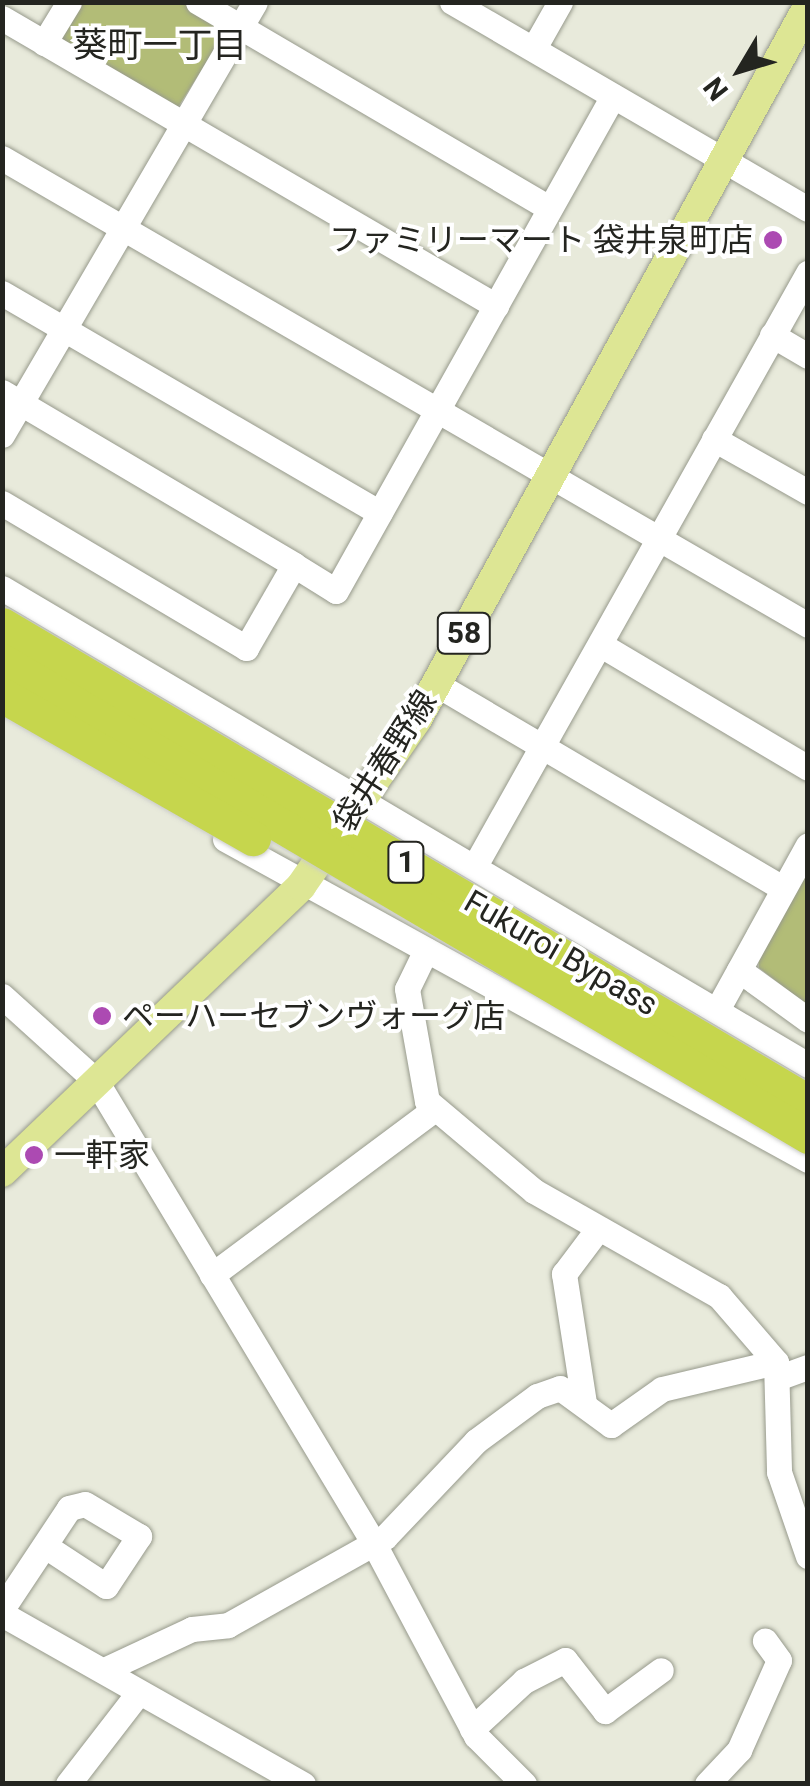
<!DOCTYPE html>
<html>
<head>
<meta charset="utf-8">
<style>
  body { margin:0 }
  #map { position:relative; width:810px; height:1786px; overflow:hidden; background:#e8eadb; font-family:Roboto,"Noto Sans JP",sans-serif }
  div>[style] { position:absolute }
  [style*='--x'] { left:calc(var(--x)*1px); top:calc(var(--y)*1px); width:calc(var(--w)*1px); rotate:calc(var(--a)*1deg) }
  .green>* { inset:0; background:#b2bc77 }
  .roads { filter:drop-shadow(0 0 2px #979a8c) drop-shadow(0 0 2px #979a8c) }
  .minor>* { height:25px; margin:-12.5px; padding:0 12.5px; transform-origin:12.5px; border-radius:12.5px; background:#fff }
  .major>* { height:30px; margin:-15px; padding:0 15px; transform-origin:15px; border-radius:15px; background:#dde694 }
  .bridges { filter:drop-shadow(0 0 2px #cacbc9) drop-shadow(0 0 2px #cacbc9) }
  .highway-bridge>* { height:35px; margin:-17.5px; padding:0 17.5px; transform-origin:17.5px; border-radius:17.5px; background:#c6d64d }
  .dots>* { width:28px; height:28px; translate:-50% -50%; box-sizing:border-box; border:5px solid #fff; border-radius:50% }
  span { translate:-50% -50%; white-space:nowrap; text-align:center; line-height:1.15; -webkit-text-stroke:8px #fff; paint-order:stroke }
  .shield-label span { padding:2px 8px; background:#fff; border:2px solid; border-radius:8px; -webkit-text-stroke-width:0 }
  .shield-label { font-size:30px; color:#242520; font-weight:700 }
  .poi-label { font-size:32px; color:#242520 }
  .right { translate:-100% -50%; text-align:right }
  .left { translate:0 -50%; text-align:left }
  .street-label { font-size:32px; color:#242520 }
  .neighbourhood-label { font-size:35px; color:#242520 }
  .frame { position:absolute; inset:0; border:5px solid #242520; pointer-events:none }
  .north { position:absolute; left:690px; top:20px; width:100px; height:100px; -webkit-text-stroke:8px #fff; paint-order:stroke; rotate:232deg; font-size:28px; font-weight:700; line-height:40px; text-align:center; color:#242520 }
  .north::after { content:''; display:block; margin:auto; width:35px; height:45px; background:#242520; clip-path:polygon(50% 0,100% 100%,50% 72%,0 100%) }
</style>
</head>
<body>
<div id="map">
  <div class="green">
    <div style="clip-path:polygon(77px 2px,186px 3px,228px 28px,175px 112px,55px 37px)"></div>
    <div style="clip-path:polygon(807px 873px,807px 1005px,759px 968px,758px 956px)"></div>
  </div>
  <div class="roads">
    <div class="minor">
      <div style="--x:198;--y:2;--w:407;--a:30.4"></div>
      <div style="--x:452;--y:2;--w:412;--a:30.2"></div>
      <div style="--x:2;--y:18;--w:572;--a:30.24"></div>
      <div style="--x:44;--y:43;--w:48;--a:-58.6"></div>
      <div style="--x:534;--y:48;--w:53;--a:-60.5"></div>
      <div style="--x:2;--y:158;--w:932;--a:30.09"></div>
      <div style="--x:2;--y:293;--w:437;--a:30.2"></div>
      <div style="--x:772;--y:335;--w:42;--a:30.3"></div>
      <div style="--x:2;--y:392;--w:339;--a:30.6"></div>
      <div style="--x:2;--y:435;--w:501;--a:-59.7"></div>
      <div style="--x:714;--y:439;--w:108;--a:29.4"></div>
      <div style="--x:2;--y:503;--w:284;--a:30.7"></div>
      <div style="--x:246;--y:648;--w:96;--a:-60"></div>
      <div style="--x:294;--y:565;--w:49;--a:31.8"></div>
      <div style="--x:336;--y:591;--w:567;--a:-60.77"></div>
      <div style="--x:2;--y:588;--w:937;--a:30.62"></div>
      <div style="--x:601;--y:645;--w:241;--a:30.7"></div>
      <div style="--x:436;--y:684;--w:403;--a:30.5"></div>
      <div style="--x:225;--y:839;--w:666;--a:28.84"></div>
      <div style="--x:477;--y:862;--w:676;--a:-60.67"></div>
      <div style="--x:426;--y:950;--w:43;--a:116"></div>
      <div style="--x:407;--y:989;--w:114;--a:79.9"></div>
      <div style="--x:427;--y:1101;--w:140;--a:40.1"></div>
      <div style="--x:534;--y:1191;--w:213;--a:29.6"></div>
      <div style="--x:719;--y:1296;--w:87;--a:49.2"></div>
      <div style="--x:776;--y:1362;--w:110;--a:88.4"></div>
      <div style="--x:779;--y:1472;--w:89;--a:71"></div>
      <div style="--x:739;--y:970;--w:85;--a:35.9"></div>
      <div style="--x:2;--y:996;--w:127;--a:42.1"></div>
      <div style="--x:96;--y:1081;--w:538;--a:59"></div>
      <div style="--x:373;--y:1542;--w:220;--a:62"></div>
      <div style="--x:476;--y:1736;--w:68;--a:45"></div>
      <div style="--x:718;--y:1008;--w:186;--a:-61.1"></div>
      <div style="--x:212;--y:1275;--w:276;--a:-36.7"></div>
      <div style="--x:780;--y:1377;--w:30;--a:-20"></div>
      <div style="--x:584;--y:1403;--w:131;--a:-98.8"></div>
      <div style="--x:564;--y:1274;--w:55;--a:-53.1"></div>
      <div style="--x:2;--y:1609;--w:121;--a:-56.4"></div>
      <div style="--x:69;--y:1508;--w:16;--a:-14"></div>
      <div style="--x:85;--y:1504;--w:63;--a:30.7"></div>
      <div style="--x:139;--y:1536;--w:60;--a:123.4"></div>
      <div style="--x:106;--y:1586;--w:73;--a:-146.7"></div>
      <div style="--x:2;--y:1614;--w:346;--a:29.5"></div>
      <div style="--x:104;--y:1670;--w:97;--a:-25"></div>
      <div style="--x:192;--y:1629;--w:36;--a:-6"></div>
      <div style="--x:228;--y:1625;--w:180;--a:-29.3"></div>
      <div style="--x:385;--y:1537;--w:132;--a:-46.5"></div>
      <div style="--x:476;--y:1441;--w:76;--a:-36.4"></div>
      <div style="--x:537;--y:1396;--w:24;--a:-19"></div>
      <div style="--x:560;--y:1388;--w:63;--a:36"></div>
      <div style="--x:611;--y:1425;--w:62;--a:-35.2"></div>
      <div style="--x:662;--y:1389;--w:117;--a:-13.3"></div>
      <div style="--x:472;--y:1729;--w:71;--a:-42.7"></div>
      <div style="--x:524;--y:1681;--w:46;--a:-27.1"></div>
      <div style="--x:565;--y:1660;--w:65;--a:51.9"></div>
      <div style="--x:605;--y:1711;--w:69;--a:-36.2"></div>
      <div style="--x:68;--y:1784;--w:116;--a:-52.3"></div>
      <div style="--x:707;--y:1784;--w:47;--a:-46.7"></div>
      <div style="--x:739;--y:1750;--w:98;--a:-66"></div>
      <div style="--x:779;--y:1660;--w:24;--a:-126"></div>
    </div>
    <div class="major">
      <div style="--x:2;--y:1172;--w:414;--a:-43.7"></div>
      <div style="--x:301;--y:886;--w:105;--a:-55.1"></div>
      <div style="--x:361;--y:800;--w:98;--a:-55.3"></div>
      <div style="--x:417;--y:719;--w:812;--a:-61.23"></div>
    </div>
  </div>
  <div class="bridges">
    <div class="highway-bridge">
      <div style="--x:2;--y:625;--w:937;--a:30.62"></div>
      <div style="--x:2;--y:661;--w:936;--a:30.51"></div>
      <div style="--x:2;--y:695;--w:289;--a:29.7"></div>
    </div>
  </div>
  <div class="dots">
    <div style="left:773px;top:240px;background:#ac4ab2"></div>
    <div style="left:102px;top:1016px;background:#ac4ab2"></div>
    <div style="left:34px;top:1155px;background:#ac4ab2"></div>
  </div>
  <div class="shield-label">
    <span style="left:464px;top:633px">58</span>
    <span style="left:406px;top:862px">1</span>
  </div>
  <div class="poi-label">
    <span class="right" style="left:753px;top:240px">ファミリーマート 袋井泉町店</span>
    <span class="left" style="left:122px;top:1016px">ペーハーセブンヴォーグ店</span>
    <span class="left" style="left:54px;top:1155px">一軒家</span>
  </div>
  <div class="street-label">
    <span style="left:385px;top:761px;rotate:-57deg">袋井春野線</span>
    <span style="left:561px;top:953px;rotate:30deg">Fukuroi Bypass</span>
  </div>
  <div class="neighbourhood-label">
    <span style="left:160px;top:46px">葵町一丁目</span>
  </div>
  <div class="frame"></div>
  <div class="north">N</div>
</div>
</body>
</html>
